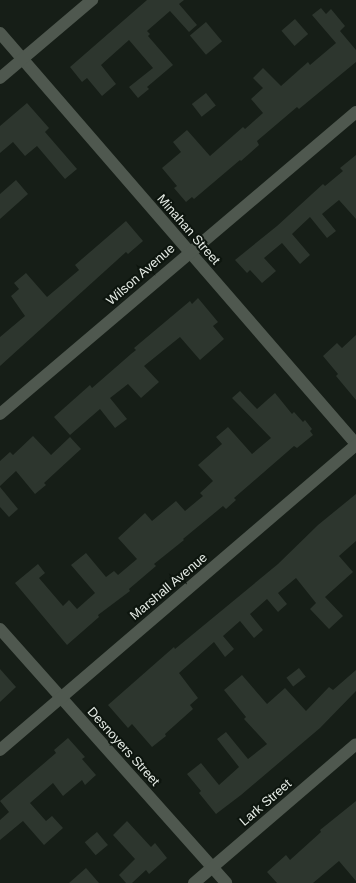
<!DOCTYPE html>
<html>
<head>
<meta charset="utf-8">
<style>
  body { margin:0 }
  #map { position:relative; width:356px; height:883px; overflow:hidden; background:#161e17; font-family:Helvetica,sans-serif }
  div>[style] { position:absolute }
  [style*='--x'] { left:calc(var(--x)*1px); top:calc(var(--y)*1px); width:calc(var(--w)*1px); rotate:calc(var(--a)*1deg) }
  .building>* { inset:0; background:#2d362e; transform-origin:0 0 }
  .minor>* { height:12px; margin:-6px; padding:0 6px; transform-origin:6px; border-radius:6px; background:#4f584f }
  span { translate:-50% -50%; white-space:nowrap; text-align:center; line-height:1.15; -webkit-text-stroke:4px #0d150e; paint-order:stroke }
  .street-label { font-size:13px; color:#e6ece6 }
</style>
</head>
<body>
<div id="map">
  <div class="building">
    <div style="clip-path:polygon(147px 0,184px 0,179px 4px,197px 25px,189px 32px,170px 11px,147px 31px,150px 34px,148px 36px,173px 65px,147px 87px,149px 89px,138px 98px,129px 87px,153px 68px,129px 40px,101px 65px,116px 84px,102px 96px,87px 78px,82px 82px,70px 67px)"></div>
    <div style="clip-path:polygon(321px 8px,326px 14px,331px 9px,345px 26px,340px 31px,356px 50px,356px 62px,299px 109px,297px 107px,257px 141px,259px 145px,241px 161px,240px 160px,194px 199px,192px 197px,186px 202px,174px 188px,177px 186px,162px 168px,181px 152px,173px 142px,187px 130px,210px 156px,243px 127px,245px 129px,263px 113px,251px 99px,263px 88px,253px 78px,263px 68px,281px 86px,308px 62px,310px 65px,336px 43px,312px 15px)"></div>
    <div style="left:295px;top:19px;width:20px;height:18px;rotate:49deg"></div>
    <div style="left:206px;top:22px;width:25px;height:21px;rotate:50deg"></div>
    <div style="left:206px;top:93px;width:16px;height:18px;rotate:52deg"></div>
    <div style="clip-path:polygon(27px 103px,49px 128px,45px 132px,77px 169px,65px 179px,37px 146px,25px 156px,13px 142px,0 153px,0 126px)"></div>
    <div style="clip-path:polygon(356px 155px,356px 219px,339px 200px,322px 214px,336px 231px,327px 238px,310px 217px,292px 234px,310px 255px,300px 264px,282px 243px,264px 258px,276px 271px,262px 283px,250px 270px,247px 273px,235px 260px,277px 226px,323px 184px,325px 186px,343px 171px,340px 168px)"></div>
    <div style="clip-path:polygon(16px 180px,28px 194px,0 219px,0 194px)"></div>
    <div style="clip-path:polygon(126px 221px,143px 241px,128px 254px,126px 252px,0 366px,0 337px,25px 316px,11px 296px,19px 289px,14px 283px,26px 273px,47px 297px,79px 270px,75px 265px)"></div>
    <div style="clip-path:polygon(198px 298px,218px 322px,213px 326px,224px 339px,200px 360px,180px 337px,144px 366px,159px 382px,141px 398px,128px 384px,110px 398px,127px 419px,115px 428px,100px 409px,70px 435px,54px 417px,90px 385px,92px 388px,131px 354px,136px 350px,134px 348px,190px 301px,192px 304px)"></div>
    <div style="clip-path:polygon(356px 335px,356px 400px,336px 376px,338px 374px,323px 356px,337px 343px,342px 348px)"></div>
    <div style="clip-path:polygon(240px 391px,257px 409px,275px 393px,292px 414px,294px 412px,303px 422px,305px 420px,312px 429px,310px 431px,313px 435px,297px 448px,294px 446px,234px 498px,236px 500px,226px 509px,223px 506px,183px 539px,184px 540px,154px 564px,156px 566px,129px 589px,130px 591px,98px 615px,99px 617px,67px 645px,15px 583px,38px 564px,45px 573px,39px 578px,63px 606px,69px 600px,77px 609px,95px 593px,71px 565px,86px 553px,106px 577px,114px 571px,118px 575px,137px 559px,118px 538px,145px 513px,152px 521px,176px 501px,185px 511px,203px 496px,200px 493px,213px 481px,198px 465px,222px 444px,216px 437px,228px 427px,252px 454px,271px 438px,232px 398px)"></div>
    <div style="clip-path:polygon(33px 436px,51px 455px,70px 437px,81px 449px,44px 483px,46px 485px,35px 494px,16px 471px,0 486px,0 461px,10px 452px,13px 455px)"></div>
    <div style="clip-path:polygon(0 487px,18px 509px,9px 517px,0 507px)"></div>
    <div style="clip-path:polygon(356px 494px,356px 541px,339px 556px,353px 572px,325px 597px,343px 616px,329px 629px,310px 609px,316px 603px,296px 578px,278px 593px,287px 604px,278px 612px,267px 599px,250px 614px,263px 630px,254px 638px,240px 621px,223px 636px,234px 649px,225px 657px,214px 642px,179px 673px,198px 698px,190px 705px,193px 709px,165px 734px,166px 736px,152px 747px,132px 724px,128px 728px,108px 705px,174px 647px,175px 649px,278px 564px,318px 525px)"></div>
    <div style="left:299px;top:668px;width:11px;height:16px;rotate:52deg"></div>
    <div style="clip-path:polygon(0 669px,16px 687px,0 702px)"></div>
    <div style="clip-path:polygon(356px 670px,356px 691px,320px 728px,241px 795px,216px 814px,199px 793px,201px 791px,187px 774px,201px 763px,219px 785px,239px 767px,217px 739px,226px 732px,248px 759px,267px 744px,244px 719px,246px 717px,224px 690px,242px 675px,267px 704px,285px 688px,306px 711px,329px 687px,333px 690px)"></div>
    <div style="clip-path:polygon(68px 738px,85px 757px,82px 759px,96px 775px,85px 785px,82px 780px,63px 796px,53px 783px,30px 803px,46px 821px,52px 816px,63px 828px,44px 845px,23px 821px,0 840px,0 820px,9px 812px,0 801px,56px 753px,54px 750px)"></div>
    <div style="clip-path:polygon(356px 801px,356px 881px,339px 861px,313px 883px,277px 883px,267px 872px,286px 855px,290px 860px,321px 832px,320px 830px)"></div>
    <div style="clip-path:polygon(127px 821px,151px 847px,155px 843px,167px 858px,149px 874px,146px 870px,132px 883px,126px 883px,119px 875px,135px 859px,113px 835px)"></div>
    <div style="left:97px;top:832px;width:17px;height:16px;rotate:50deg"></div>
    <div style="clip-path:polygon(86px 868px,99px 883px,69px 883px)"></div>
  </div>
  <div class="minor">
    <div style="--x:0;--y:33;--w:544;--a:49.1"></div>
    <div style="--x:0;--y:78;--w:121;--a:-40.3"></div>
    <div style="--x:0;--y:414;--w:467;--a:-40.3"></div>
    <div style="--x:0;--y:629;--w:340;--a:48.3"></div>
    <div style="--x:0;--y:750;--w:469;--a:-40.6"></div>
    <div style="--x:194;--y:883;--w:213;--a:-40.6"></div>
  </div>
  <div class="street-label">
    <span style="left:188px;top:230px;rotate:49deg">Minahan Street</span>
    <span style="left:141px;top:275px;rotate:-41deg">Wilson Avenue</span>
    <span style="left:169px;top:587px;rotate:-40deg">Marshall Avenue</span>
    <span style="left:123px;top:747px;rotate:48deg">Desnoyers Street</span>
    <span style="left:266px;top:803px;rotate:-41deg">Lark Street</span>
  </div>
</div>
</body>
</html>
